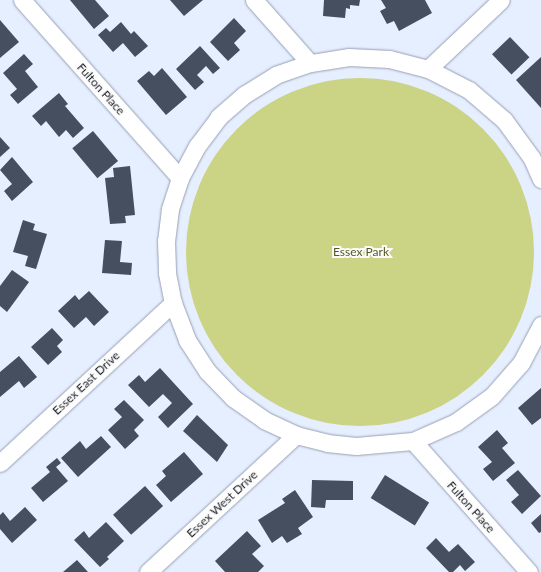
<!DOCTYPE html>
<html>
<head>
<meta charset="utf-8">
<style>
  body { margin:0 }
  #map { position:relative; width:541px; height:572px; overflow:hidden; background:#e6efff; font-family:Lato,sans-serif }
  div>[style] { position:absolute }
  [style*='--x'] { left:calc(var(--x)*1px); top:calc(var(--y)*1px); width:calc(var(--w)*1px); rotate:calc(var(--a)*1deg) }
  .green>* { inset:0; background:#cbd385 }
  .round { border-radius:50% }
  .building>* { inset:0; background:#464f5f; transform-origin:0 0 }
  .roads { filter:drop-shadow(0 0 1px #96a0b2) drop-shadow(0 0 1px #96a0b2) }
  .street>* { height:17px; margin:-8.5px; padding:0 8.5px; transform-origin:8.5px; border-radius:8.5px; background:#fff }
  span { translate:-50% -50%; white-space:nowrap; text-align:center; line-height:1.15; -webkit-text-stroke:4px #fbfbfb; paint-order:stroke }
  .street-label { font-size:12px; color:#1c2027 }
  .park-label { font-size:12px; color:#565a1f }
</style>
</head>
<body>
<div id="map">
  <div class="green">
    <div class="round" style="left:186px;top:78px;width:348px;height:348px"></div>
  </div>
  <div class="building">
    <div style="clip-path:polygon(70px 0,95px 0,109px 16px,94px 29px)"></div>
    <div style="clip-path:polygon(170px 0,203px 0,184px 16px)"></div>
    <div style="clip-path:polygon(324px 0,360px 0,359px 6px,350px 5px,350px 9px,346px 8px,345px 18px,323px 16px)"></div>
    <div style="clip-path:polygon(381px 0,425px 0,432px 13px,399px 31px,394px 21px,387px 24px,380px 11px,386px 8px)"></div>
    <div style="clip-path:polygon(234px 18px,246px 31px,234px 43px,240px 50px,228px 61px,210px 42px)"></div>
    <div style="clip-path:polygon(0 20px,19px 42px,0 58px)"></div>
    <div style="clip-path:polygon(121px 22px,131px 34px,134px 31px,148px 46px,135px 57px,123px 43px,113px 52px,98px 35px,106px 28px,110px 32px)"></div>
    <div style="left:510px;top:37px;width:28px;height:25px;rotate:46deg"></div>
    <div style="clip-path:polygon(200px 46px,220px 68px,213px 74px,206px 66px,197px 75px,204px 82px,195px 90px,176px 69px)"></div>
    <div style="clip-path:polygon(24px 54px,33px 64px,25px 71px,38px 87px,18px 104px,10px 95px,17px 89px,3px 73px)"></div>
    <div style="clip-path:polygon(541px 57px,541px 108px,516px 80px)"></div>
    <div style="clip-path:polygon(162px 68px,187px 97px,166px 115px,137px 81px,149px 71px,154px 76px)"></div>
    <div style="clip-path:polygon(59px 93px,68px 104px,65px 106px,84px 128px,73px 138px,66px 130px,59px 137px,46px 121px,41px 126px,32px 116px)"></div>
    <div style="left:93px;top:131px;width:39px;height:27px;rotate:50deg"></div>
    <div style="clip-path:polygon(0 137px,10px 148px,0 157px)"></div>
    <div style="clip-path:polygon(12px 157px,33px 182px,12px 201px,4px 191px,12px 184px,0 170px)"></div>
    <div style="clip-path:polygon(130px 166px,135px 215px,125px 216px,126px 223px,110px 224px,105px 178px,114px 177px,113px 168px)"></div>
    <div style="clip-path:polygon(23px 220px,35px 224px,33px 230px,47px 234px,36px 269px,25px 266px,28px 256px,13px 252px)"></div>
    <div style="clip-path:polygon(105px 240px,122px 241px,120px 262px,132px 263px,131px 275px,102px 273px)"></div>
    <div style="clip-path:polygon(12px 270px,29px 282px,7px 312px,0 306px,0 286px)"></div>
    <div style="clip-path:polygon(89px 291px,109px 312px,94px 326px,86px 317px,74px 328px,58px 311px,75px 295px,79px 300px)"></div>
    <div style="clip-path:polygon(52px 328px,63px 340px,57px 346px,62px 352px,48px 365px,31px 347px)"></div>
    <div style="clip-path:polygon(19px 356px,37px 377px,24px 388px,19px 381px,0 397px,0 372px)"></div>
    <div style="clip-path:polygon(160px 368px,193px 404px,168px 428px,158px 417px,172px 403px,163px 394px,149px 407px,128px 385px,139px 375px,145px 382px)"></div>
    <div style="clip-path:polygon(541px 388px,541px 418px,532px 425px,518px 408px)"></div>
    <div style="clip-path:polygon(124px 400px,144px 420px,134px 430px,139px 436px,125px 449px,108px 430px,122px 417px,114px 409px)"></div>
    <div style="clip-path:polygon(197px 415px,228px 445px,217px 462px,183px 431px)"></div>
    <div style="clip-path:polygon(497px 430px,508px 443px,502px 448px,515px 463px,493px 481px,483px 469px,492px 462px,478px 447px)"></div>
    <div style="clip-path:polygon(101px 436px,111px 447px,78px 477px,61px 458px,80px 441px,86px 449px)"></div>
    <div style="clip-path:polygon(184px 452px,203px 474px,171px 502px,156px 485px,166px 476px,162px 471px)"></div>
    <div style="clip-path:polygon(57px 458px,61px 463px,56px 467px,68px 481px,43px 502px,31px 488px,50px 472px,46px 467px)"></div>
    <div style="clip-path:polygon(518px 470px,541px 496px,522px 514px,511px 502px,519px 495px,506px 480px)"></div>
    <div style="left:385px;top:475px;width:52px;height:27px;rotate:32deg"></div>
    <div style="clip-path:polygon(312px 480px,353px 481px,353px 500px,326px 500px,325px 508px,311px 507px)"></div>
    <div style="left:145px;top:486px;width:27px;height:43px;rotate:48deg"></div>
    <div style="clip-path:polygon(295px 490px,313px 517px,298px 528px,302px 534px,287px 543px,282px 536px,272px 543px,258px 520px,285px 503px,282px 499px)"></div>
    <div style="clip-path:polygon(25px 507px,37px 520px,12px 543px,0 529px,0 515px,3px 512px,10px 521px)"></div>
    <div style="clip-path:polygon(541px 514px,541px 532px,539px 533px,531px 523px)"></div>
    <div style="clip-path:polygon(106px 522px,124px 541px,107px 557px,109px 559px,100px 567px,74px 540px,84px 531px,89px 538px)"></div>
    <div style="clip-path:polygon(247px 531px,261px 546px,252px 554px,264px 566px,258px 572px,225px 572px,215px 561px)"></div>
    <div style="clip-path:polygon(436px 538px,449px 552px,458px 544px,475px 562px,465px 571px,460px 565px,453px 572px,449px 572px,426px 548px)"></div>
    <div style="clip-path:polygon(77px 560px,88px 572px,63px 572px)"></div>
  </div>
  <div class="roads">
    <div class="street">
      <div style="--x:22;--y:0;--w:238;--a:48.4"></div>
      <div style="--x:254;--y:0;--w:84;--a:48.4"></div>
      <div style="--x:428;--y:69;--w:100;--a:-43.4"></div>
      <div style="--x:541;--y:179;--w:24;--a:-114"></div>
      <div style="--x:531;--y:157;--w:46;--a:-126.1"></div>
      <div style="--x:504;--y:120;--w:46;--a:-139.4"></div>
      <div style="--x:469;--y:90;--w:46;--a:-152.9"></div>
      <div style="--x:428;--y:69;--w:40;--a:-165.6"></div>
      <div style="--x:389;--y:59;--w:40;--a:-177.1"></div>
      <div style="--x:349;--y:57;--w:39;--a:171"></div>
      <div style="--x:310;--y:63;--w:36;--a:161"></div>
      <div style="--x:276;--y:75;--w:36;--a:148"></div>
      <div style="--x:245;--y:94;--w:35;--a:139"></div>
      <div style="--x:219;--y:117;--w:36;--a:127"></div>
      <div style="--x:197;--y:146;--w:36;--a:118"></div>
      <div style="--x:180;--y:178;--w:33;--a:108"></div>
      <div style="--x:170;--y:209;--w:32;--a:97"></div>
      <div style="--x:166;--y:241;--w:32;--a:88"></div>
      <div style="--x:167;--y:273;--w:31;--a:79"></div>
      <div style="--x:173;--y:303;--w:40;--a:69"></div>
      <div style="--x:187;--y:340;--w:37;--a:57"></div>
      <div style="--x:207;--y:371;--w:37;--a:46"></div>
      <div style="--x:233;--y:398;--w:38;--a:35"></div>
      <div style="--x:264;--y:420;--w:35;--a:25"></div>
      <div style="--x:296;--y:435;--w:32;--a:14"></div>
      <div style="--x:327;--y:443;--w:29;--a:6"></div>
      <div style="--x:356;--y:446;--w:57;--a:-5"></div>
      <div style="--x:413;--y:441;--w:47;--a:-23.8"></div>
      <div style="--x:456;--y:422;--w:44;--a:-35.8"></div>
      <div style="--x:492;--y:396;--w:44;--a:-48.7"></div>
      <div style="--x:521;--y:363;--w:43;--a:-62.2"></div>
      <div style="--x:413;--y:441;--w:175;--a:48.5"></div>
      <div style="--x:0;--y:463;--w:236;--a:-42.8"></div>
      <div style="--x:148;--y:572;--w:202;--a:-42.8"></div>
    </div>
  </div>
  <div class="street-label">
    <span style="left:101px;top:89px;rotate:48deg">Fulton Place</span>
    <span style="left:86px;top:383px;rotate:-43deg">Essex East Drive</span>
    <span style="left:222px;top:504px;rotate:-43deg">Essex West Drive</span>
    <span style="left:471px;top:507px;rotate:48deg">Fulton Place</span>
  </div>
  <div class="park-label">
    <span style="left:361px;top:252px">Essex Park</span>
  </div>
</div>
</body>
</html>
